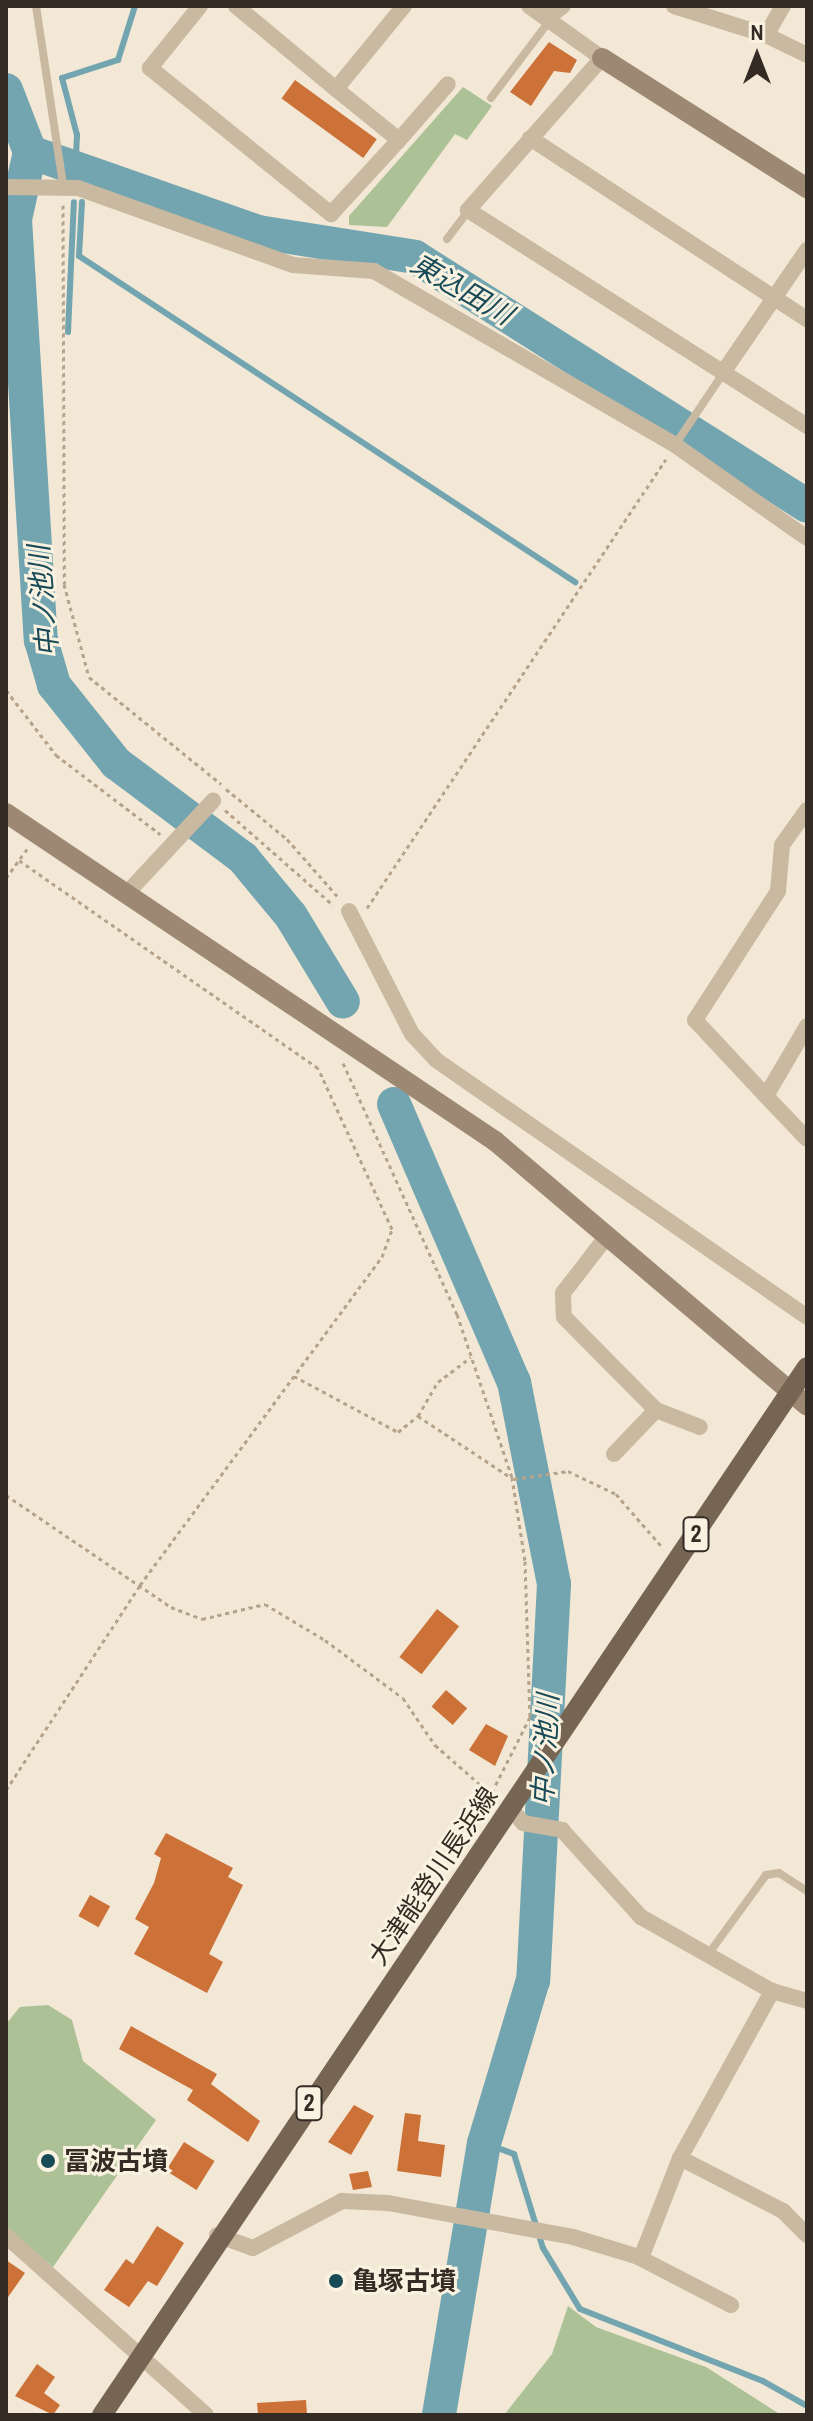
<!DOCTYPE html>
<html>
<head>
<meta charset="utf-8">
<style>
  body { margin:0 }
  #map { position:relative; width:813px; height:2421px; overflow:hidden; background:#f2e8d5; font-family:"Archivo Narrow","Noto Sans JP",sans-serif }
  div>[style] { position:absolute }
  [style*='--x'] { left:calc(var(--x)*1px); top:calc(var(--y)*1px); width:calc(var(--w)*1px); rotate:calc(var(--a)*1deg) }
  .green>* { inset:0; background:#acc195 }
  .stream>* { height:6px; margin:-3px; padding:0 3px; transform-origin:3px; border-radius:3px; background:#73a5b0 }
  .river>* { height:34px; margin:-17px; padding:0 17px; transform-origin:17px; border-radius:17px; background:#73a5b0 }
  .building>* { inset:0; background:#cc7138; transform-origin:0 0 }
  .path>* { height:3px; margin-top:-1.5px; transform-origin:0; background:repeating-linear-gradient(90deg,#b6a38b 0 4px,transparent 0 8px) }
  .lane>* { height:8px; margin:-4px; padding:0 4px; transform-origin:4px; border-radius:4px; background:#cab9a1 }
  .street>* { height:16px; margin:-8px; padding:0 8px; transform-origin:8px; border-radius:8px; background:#cab9a1 }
  .secondary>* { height:20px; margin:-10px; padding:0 10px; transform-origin:10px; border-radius:10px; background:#9d8873 }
  .primary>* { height:20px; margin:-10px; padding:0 10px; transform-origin:10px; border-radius:10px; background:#776554 }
  .dots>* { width:22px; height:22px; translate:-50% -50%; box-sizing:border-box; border:4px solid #faf2e1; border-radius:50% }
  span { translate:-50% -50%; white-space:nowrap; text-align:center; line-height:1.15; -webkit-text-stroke:6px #faf2e1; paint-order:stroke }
  .shield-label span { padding:2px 6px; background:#faf2e1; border:2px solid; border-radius:6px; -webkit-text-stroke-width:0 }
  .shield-label { font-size:24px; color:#342b24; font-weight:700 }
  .street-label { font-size:26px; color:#342b24 }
  .poi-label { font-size:26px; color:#342b24; font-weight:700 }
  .left { translate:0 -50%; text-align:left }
  .water-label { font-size:28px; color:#184a57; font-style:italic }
  .frame { position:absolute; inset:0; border:8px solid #342b24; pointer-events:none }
  .north { position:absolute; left:717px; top:16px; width:80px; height:80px; -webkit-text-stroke:6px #faf2e1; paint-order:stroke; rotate:0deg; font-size:22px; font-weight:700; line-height:32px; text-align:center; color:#342b24 }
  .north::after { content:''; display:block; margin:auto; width:28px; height:36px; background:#342b24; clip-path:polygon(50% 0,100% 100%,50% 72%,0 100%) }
</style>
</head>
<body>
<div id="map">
  <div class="green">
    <div style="clip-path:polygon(463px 87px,492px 106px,467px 140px,455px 134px,387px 227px,349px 225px,349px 216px)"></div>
    <div style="clip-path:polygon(48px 2005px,72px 2020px,83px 2061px,156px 2120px,53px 2267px,6px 2229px,6px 2024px,20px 2007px)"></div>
    <div style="clip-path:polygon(568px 2306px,596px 2327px,706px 2367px,781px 2415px,504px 2415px,552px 2354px)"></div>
  </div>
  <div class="stream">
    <div style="--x:75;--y:174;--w:39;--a:-87"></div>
    <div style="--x:77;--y:135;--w:59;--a:-104.7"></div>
    <div style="--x:62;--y:78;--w:59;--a:-17.8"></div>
    <div style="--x:118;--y:60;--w:57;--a:-72.5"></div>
    <div style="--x:83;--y:178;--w:10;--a:-84"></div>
    <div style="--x:82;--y:202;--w:54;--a:93.2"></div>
    <div style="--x:79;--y:256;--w:594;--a:33.32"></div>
    <div style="--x:68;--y:332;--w:130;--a:-87.4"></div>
    <div style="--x:484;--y:2143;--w:32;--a:20"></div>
    <div style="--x:514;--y:2154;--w:98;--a:72.9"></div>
    <div style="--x:543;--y:2248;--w:71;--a:58.8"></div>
    <div style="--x:580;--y:2309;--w:197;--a:21.5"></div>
    <div style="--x:763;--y:2381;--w:51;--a:29.6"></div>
  </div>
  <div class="river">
    <div style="--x:6;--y:90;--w:66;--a:68.8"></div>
    <div style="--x:30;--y:152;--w:69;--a:102.6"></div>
    <div style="--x:15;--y:219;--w:422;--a:86.5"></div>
    <div style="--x:41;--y:640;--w:47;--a:73.9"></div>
    <div style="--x:54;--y:685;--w:100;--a:51.5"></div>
    <div style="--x:116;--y:763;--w:159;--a:36.8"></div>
    <div style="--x:243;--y:858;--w:75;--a:50.4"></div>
    <div style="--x:291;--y:916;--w:100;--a:58.8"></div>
    <div style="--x:30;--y:152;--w:242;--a:19.3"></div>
    <div style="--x:258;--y:232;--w:159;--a:9"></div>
    <div style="--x:415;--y:257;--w:464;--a:32.4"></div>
    <div style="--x:394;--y:1104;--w:303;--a:66.7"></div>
    <div style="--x:514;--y:1382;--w:206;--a:78.8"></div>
    <div style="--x:554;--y:1584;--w:397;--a:93"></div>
    <div style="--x:533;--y:1980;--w:170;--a:106.7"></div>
    <div style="--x:484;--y:2143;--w:276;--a:99.4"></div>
  </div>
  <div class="building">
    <div style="clip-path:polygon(549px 42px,577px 60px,570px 73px,554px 71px,531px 106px,510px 92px)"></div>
    <div style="left:295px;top:80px;width:101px;height:23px;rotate:36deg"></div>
    <div style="left:437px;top:1609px;width:28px;height:61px;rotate:38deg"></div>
    <div style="left:446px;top:1690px;width:28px;height:22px;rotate:41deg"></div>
    <div style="clip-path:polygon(486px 1724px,508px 1736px,495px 1766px,469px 1750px)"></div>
    <div style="clip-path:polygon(166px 1833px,233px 1868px,228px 1877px,243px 1885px,209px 1954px,223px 1962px,207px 1993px,134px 1954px,149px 1927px,135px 1919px,154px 1883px,161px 1858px,154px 1854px)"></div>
    <div style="left:90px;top:1895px;width:23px;height:24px;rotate:29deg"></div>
    <div style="clip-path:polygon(131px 2026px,217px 2074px,211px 2084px,260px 2121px,248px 2142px,187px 2100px,193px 2090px,119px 2049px)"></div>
    <div style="clip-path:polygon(354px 2105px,374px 2116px,351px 2155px,328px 2142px)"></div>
    <div style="clip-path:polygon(405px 2113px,421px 2115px,418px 2141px,445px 2145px,441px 2177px,397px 2171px)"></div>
    <div style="left:184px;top:2142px;width:36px;height:34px;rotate:32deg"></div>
    <div style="clip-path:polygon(368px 2171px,372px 2187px,353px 2190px,349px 2174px)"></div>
    <div style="clip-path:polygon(157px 2226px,184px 2243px,157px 2286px,148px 2281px,129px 2307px,104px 2290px,126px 2259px,133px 2264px)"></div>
    <div style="clip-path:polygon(6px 2260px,25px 2273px,6px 2300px)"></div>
    <div style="clip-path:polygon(37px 2364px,55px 2377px,44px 2393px,60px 2405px,53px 2415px,15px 2396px)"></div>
    <div style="clip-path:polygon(306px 2400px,307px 2415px,258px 2415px,257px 2403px)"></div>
  </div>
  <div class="path">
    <div style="--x:63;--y:205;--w:379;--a:89.8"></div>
    <div style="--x:64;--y:584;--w:96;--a:75"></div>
    <div style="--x:89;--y:677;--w:170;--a:39"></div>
    <div style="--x:6;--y:690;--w:82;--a:52.4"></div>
    <div style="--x:56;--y:755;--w:131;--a:37.2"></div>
    <div style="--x:226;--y:789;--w:79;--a:39.3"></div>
    <div style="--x:287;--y:839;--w:77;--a:48.7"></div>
    <div style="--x:225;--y:810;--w:144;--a:41.3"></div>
    <div style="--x:6;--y:878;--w:36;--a:-54"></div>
    <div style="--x:367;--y:908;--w:539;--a:-56.34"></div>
    <div style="--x:343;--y:1063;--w:276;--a:65.6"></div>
    <div style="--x:457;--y:1314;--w:172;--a:71.4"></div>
    <div style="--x:512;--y:1477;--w:85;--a:81.2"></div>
    <div style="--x:525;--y:1561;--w:156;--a:88.2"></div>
    <div style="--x:530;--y:1717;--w:86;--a:116.9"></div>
    <div style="--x:294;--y:1376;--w:118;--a:28.3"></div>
    <div style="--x:398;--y:1432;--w:26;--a:-39"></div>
    <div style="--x:418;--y:1416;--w:39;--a:-60"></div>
    <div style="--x:438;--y:1382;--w:41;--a:-37.1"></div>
    <div style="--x:418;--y:1416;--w:110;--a:33.5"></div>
    <div style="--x:514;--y:1479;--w:55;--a:-8.4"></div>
    <div style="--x:568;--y:1471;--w:53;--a:25.6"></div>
    <div style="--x:616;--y:1494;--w:72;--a:49"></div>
    <div style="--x:6;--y:1495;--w:199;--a:34.2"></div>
    <div style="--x:171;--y:1607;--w:33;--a:21"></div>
    <div style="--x:202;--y:1619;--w:65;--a:-13.4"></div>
    <div style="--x:265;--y:1604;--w:70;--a:31"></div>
    <div style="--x:325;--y:1640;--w:97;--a:36.6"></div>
    <div style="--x:403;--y:1698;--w:57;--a:55.8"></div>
    <div style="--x:435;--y:1745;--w:74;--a:41.2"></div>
    <div style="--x:6;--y:1790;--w:245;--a:-56.8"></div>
    <div style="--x:140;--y:1585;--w:408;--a:-53.6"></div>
    <div style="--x:382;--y:1257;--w:30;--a:-70"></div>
    <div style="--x:392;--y:1229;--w:177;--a:-114.7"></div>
    <div style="--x:318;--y:1068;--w:364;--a:-145.2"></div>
  </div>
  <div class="lane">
    <div style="--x:36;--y:6;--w:181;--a:81.4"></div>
    <div style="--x:491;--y:98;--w:98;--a:-52.9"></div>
    <div style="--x:447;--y:239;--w:35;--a:-53"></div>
    <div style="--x:675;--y:445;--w:88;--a:-56.1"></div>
    <div style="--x:707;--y:1956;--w:100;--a:-53.9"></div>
    <div style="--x:766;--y:1875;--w:13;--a:-9"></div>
    <div style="--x:779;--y:1873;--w:33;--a:33"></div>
  </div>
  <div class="street">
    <div style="--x:200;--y:6;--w:80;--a:128.9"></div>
    <div style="--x:150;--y:68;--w:233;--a:38.9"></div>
    <div style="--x:331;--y:214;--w:100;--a:-47.4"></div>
    <div style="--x:236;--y:6;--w:130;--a:39.7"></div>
    <div style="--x:404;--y:6;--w:107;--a:129.3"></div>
    <div style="--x:336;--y:89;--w:81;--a:39"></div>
    <div style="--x:399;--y:140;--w:74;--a:-48.8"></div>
    <div style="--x:529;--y:6;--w:90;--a:35.5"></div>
    <div style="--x:602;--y:58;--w:203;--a:131.4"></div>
    <div style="--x:468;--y:210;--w:402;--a:32.5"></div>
    <div style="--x:674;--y:6;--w:96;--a:17.5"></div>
    <div style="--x:783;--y:6;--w:34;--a:120"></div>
    <div style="--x:766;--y:35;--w:46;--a:26"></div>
    <div style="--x:547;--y:18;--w:20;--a:-37"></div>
    <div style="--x:530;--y:138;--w:331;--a:33.2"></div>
    <div style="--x:6;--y:187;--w:72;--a:0.8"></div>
    <div style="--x:78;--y:188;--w:228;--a:19.7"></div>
    <div style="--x:293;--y:265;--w:81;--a:4.2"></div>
    <div style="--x:374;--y:271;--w:348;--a:30"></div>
    <div style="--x:675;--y:445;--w:161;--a:35.2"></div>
    <div style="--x:724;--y:371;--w:147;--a:-55.6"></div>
    <div style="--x:128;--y:892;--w:125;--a:-47"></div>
    <div style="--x:349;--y:911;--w:138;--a:62.9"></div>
    <div style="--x:412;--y:1034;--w:35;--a:47"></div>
    <div style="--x:436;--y:1060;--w:451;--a:34.7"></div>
    <div style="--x:807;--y:1026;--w:81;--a:120.4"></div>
    <div style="--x:766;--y:1096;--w:59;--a:46.4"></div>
    <div style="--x:766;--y:1096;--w:104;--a:-133.1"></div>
    <div style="--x:695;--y:1020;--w:153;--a:-57.2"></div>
    <div style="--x:778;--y:891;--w:46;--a:-85"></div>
    <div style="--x:782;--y:845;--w:43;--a:-54.5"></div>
    <div style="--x:604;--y:1240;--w:67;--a:127.7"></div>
    <div style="--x:563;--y:1293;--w:24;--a:88"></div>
    <div style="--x:564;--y:1317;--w:131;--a:45.3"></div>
    <div style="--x:656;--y:1410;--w:47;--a:21.1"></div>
    <div style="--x:614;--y:1454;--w:61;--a:-46.3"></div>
    <div style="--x:511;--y:1809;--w:18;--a:49"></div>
    <div style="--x:523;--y:1823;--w:40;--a:10"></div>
    <div style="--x:562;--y:1830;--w:118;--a:47.8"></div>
    <div style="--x:641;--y:1917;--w:150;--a:29.5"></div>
    <div style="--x:772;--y:1991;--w:36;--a:16"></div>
    <div style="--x:680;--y:2158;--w:191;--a:-61.1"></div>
    <div style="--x:217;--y:2235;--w:38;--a:20"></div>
    <div style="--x:253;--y:2248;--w:101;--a:-27.8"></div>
    <div style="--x:342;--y:2201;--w:46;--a:2.5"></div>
    <div style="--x:388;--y:2203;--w:188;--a:10.4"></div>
    <div style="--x:573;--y:2237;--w:66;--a:16.8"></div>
    <div style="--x:636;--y:2256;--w:107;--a:27.3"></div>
    <div style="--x:6;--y:2236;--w:268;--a:41.8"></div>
    <div style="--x:641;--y:2258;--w:107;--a:-68.7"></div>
    <div style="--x:680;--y:2158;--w:116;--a:27.2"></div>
    <div style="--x:783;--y:2211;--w:34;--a:45"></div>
  </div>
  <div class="secondary">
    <div style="--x:602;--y:58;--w:243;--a:32.4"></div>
    <div style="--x:6;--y:813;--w:589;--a:33.85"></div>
    <div style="--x:495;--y:1141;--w:409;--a:40.3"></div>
  </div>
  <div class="primary">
    <div style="--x:102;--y:2415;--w:1263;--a:-56.07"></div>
  </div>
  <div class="dots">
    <div style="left:48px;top:2161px;background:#184a57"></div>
    <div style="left:336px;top:2281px;background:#184a57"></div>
  </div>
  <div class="shield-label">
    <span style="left:696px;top:1534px">2</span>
    <span style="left:309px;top:2103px">2</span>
  </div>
  <div class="street-label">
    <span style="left:433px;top:1876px;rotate:-56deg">大津能登川長浜線</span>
  </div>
  <div class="poi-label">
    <span class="left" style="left:64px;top:2161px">冨波古墳</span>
    <span class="left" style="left:352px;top:2281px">亀塚古墳</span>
  </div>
  <div class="water-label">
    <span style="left:462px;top:289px;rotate:30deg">東込田川</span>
    <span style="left:43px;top:601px;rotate:-95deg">中ノ池川</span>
    <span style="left:545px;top:1750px;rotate:-87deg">中ノ池川</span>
  </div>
  <div class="frame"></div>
  <div class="north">N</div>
</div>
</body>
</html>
